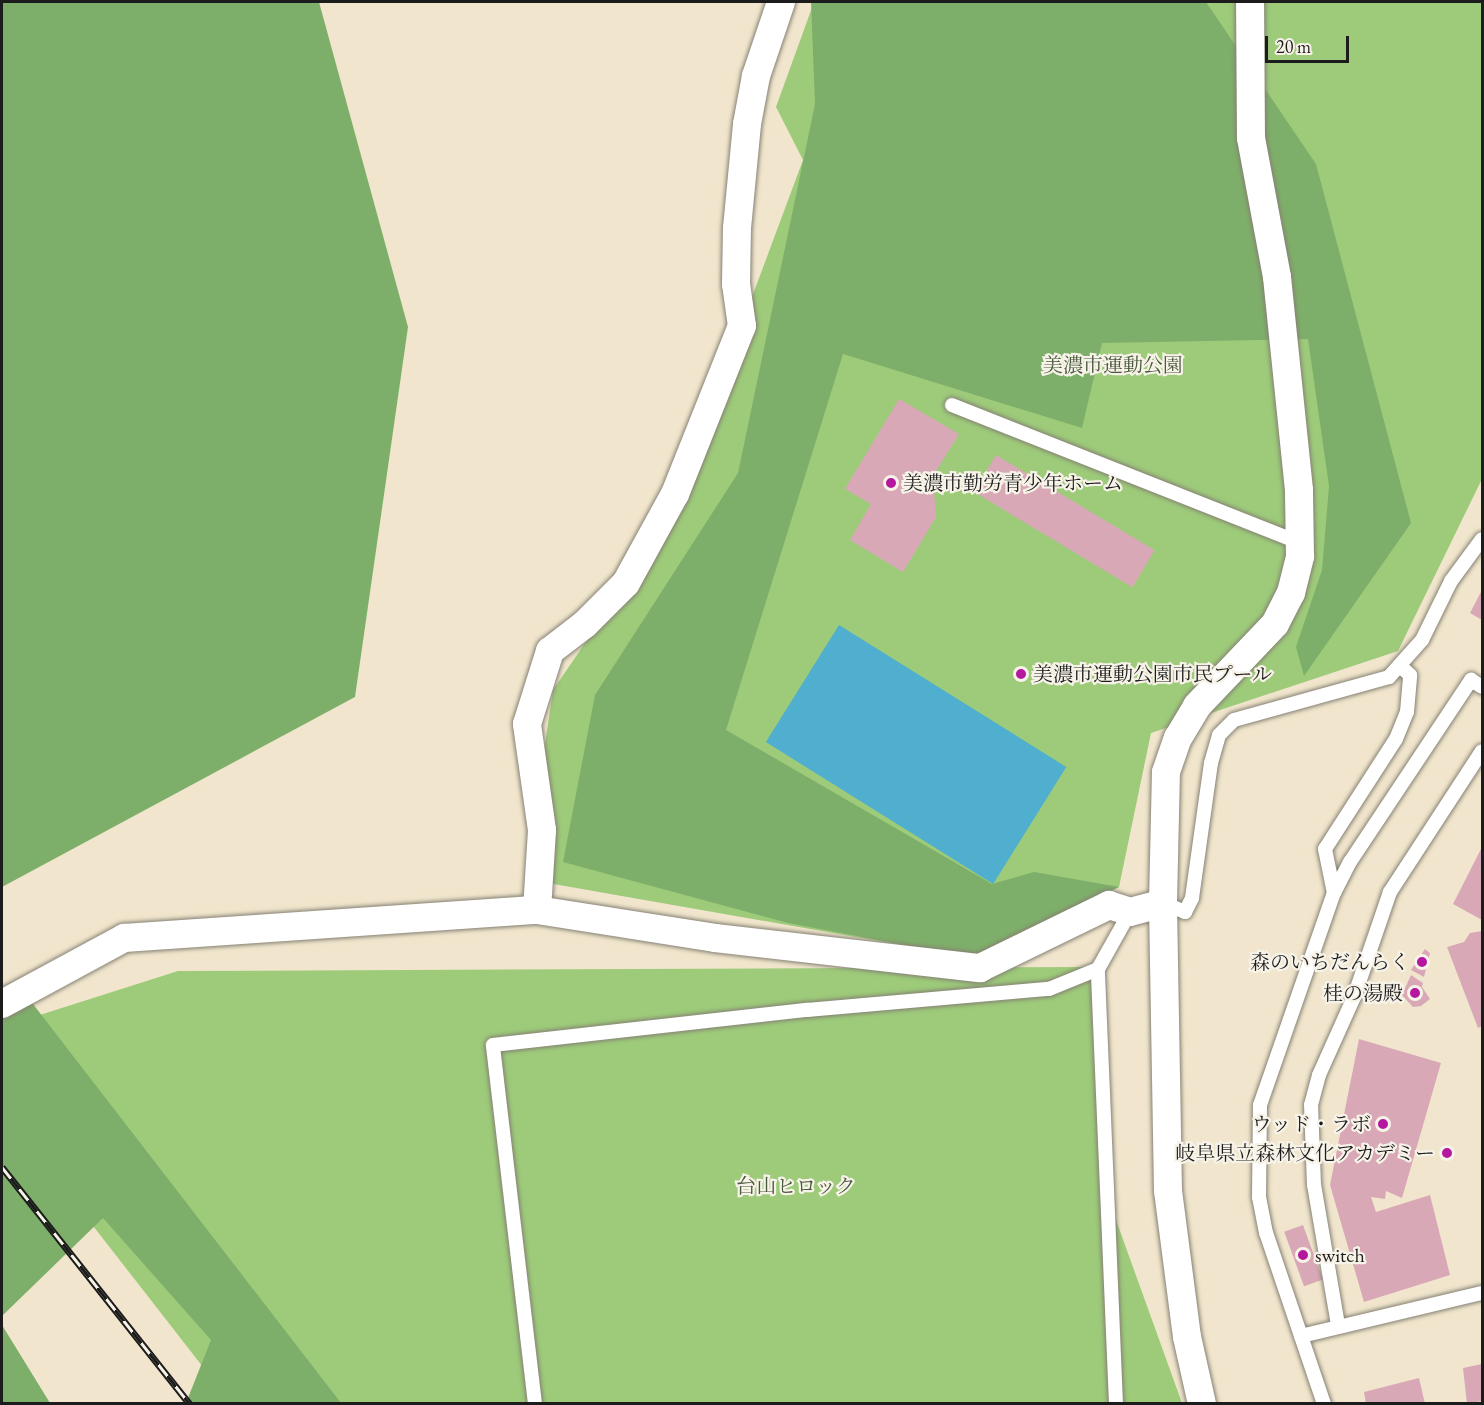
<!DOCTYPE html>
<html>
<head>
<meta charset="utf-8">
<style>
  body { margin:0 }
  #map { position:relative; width:1484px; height:1405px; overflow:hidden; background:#f1e6cd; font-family:"EB Garamond","Noto Serif JP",serif }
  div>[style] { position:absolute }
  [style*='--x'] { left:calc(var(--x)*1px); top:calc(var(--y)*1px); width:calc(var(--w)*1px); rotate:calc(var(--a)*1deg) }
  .green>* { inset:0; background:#9dcb7a }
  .forest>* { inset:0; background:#7eaf6a }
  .water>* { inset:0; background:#50aece; transform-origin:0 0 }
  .building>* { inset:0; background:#d9a8b7; transform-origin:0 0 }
  .roads { filter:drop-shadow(0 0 2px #868174) drop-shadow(0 0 2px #868174) }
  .service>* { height:14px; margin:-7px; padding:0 7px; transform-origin:7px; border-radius:7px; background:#fff }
  .minor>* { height:28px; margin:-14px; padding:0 14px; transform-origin:14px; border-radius:14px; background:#fff }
  .rail>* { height:7px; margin-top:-3.5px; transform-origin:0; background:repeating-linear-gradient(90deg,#f7f3e8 0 14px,#1c1c1c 0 28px); box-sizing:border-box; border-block:2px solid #1c1c1c }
  .dots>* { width:16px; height:16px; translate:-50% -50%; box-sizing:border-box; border:3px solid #f7f3e8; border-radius:50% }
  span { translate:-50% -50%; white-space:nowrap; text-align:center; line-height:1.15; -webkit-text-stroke:4.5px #f7f3e8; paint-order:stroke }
  .park-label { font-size:20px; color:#49593d }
  .poi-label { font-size:20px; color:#1c1c1c }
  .left { translate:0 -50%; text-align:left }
  .right { translate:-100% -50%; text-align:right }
  .frame { position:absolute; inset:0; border:3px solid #1c1c1c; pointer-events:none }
  .scale { position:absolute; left:1265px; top:36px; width:84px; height:27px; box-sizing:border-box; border:3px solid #1c1c1c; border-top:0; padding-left:8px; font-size:18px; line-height:21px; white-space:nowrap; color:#1c1c1c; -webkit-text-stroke:4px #f7f3e8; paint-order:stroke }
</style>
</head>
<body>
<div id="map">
  <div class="green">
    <div style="clip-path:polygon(814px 2px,1482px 2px,1482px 479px,1398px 651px,1151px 733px,1119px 887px,975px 958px,525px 879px,553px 690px,626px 583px,685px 477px,803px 160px,776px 107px)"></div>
    <div style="clip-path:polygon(1091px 967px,1103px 1184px,1182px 1403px,231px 1403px,2px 1109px,2px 1027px,178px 971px)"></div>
  </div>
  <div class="forest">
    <div style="clip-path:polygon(2px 2px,319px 2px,408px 327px,355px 697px,2px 887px)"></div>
    <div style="clip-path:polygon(811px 2px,1206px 2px,1316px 164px,1411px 523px,1304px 676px,1296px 647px,1322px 570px,1329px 486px,1308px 339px,1102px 343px,1082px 428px,843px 354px,726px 730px,992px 884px,1034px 872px,1119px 887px,975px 958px,788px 923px,563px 862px,595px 695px,738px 473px,815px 104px)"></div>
    <div style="clip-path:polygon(26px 995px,341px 1403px,186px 1403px,211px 1340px,103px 1218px,2px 1316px,2px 1016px)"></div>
    <div style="clip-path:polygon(2px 1325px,50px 1403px,2px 1403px)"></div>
  </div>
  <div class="water">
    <div style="left:839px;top:625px;width:268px;height:138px;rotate:32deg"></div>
  </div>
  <div class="building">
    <div style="clip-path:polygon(899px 399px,959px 434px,933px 476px,936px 517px,903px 572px,850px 540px,871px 504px,845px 489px)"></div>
    <div style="left:996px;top:455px;width:185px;height:43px;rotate:31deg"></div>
    <div style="clip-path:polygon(1482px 590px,1482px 620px,1470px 613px)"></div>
    <div style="clip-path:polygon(1482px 847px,1482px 920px,1453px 904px)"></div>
    <div style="clip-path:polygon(1482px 931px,1482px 1026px,1478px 1028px,1447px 947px,1464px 942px,1470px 933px)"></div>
    <div style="clip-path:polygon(1425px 949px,1430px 953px,1424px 977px,1411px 970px)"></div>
    <div style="clip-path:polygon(1411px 975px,1423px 983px,1422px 987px,1430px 999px,1421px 1006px,1413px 1007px,1402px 995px)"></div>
    <div style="clip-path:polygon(1359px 1039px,1441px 1063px,1402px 1198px,1386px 1191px,1385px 1199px,1371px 1197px,1376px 1212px,1430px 1195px,1450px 1275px,1364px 1302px,1330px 1185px)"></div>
    <div style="left:1303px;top:1225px;width:58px;height:20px;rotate:70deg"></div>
    <div style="clip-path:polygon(1482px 1364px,1482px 1401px,1467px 1404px,1463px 1368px)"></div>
    <div style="clip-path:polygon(1419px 1378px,1425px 1404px,1366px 1404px,1364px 1392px)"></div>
  </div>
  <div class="roads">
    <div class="service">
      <div style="--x:952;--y:405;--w:374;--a:21.6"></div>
      <div style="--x:1334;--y:893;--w:45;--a:-101.6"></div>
      <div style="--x:1325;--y:849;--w:131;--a:-57.2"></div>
      <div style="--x:1396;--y:739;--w:29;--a:-68"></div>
      <div style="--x:1407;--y:712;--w:37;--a:-85"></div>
      <div style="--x:1410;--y:675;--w:13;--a:-138"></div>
      <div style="--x:1163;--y:903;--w:24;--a:22"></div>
      <div style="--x:1185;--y:912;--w:16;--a:-63"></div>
      <div style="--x:1192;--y:898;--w:136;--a:-82"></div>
      <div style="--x:1211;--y:763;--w:29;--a:-74"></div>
      <div style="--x:1219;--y:735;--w:21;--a:-45"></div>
      <div style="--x:1234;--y:720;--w:161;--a:-15.5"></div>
      <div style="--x:1389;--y:677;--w:50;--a:-48.3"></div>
      <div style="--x:1422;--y:640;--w:66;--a:-63.8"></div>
      <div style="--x:1451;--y:581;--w:52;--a:-53.6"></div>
      <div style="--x:1338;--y:1325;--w:142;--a:-99.7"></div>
      <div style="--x:1314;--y:1185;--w:80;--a:-92.1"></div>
      <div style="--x:1311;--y:1105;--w:31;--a:-75"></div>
      <div style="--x:1319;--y:1075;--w:85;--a:-65.8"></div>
      <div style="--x:1354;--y:997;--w:111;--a:-71.1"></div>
      <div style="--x:1390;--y:892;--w:168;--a:-56.9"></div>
      <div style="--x:1301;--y:1336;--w:186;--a:-13.4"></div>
      <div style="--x:535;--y:1404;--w:361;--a:-96.7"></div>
      <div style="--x:493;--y:1045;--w:316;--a:-6.4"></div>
      <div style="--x:807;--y:1010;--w:243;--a:-5"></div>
      <div style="--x:1049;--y:989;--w:53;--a:-22.2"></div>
      <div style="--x:1116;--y:1404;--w:435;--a:-92.4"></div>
      <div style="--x:1098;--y:969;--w:65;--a:-60.7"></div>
      <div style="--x:1324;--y:1404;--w:181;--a:-108.7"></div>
      <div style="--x:1266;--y:1233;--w:37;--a:-101"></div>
      <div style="--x:1259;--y:1197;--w:92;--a:-89.4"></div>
      <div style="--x:1260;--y:1105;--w:225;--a:-70.8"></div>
      <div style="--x:1334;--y:893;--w:35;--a:-63"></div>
      <div style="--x:1350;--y:862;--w:219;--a:-56.4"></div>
      <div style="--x:1471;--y:680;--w:13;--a:32"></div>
    </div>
    <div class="minor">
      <div style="--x:537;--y:910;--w:80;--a:-86.4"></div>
      <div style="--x:542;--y:830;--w:107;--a:-98.1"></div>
      <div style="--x:527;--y:724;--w:77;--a:-72.5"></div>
      <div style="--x:550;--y:651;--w:44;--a:-37.6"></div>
      <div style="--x:585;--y:624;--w:58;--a:-45"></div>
      <div style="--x:626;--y:583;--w:102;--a:-61.2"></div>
      <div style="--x:675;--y:494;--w:181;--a:-68.3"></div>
      <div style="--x:742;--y:326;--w:42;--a:-98.1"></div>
      <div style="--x:736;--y:284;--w:56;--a:-89"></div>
      <div style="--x:737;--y:228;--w:104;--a:-84.5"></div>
      <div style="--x:747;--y:124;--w:49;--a:-79.4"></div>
      <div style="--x:756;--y:76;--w:78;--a:-71.3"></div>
      <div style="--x:2;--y:1004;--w:139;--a:-28.4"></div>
      <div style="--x:124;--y:938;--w:414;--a:-3.9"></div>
      <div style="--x:537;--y:910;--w:180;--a:8.9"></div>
      <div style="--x:715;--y:938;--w:267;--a:6.5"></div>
      <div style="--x:980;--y:968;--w:144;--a:-26"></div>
      <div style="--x:1109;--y:905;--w:22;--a:18"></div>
      <div style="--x:1130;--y:912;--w:34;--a:-15"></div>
      <div style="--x:1202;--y:1404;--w:69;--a:-102.6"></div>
      <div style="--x:1187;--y:1337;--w:147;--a:-97.4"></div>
      <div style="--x:1168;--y:1191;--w:288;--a:-91"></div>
      <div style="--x:1163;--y:903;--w:131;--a:-88.7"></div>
      <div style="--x:1166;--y:772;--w:36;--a:-71"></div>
      <div style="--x:1178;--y:738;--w:37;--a:-59"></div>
      <div style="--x:1197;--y:706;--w:113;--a:-46.4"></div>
      <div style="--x:1275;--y:624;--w:35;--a:-63"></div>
      <div style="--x:1291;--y:593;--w:38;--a:-76"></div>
      <div style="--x:1300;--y:556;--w:66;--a:-90.9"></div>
      <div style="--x:1299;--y:490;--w:214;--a:-95.9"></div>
      <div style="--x:1277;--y:277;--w:141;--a:-100.6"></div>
      <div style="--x:1251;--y:138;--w:136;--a:-90.4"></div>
    </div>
  </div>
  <div class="rail">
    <div style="--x:2;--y:1167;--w:303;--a:51.6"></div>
  </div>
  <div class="dots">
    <div style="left:891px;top:483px;background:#b5179e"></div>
    <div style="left:1021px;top:674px;background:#b5179e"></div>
    <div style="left:1422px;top:962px;background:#b5179e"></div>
    <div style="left:1415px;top:993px;background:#b5179e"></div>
    <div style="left:1383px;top:1124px;background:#b5179e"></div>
    <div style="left:1447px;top:1153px;background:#b5179e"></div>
    <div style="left:1303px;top:1255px;background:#b5179e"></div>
  </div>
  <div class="park-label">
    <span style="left:1113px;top:365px">美濃市運動公園</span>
    <span style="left:796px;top:1186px">台山ヒロック</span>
  </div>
  <div class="poi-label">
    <span class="left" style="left:903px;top:483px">美濃市勤労青少年ホーム</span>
    <span class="left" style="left:1033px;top:674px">美濃市運動公園市民プール</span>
    <span class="right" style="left:1410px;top:962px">森のいちだんらく</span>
    <span class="right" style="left:1403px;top:993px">桂の湯殿</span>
    <span class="right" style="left:1371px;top:1124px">ウッド・ラボ</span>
    <span class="right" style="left:1435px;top:1153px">岐阜県立森林文化アカデミー</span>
    <span class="left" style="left:1315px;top:1255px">switch</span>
  </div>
  <div class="frame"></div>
  <div class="scale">20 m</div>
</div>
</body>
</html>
